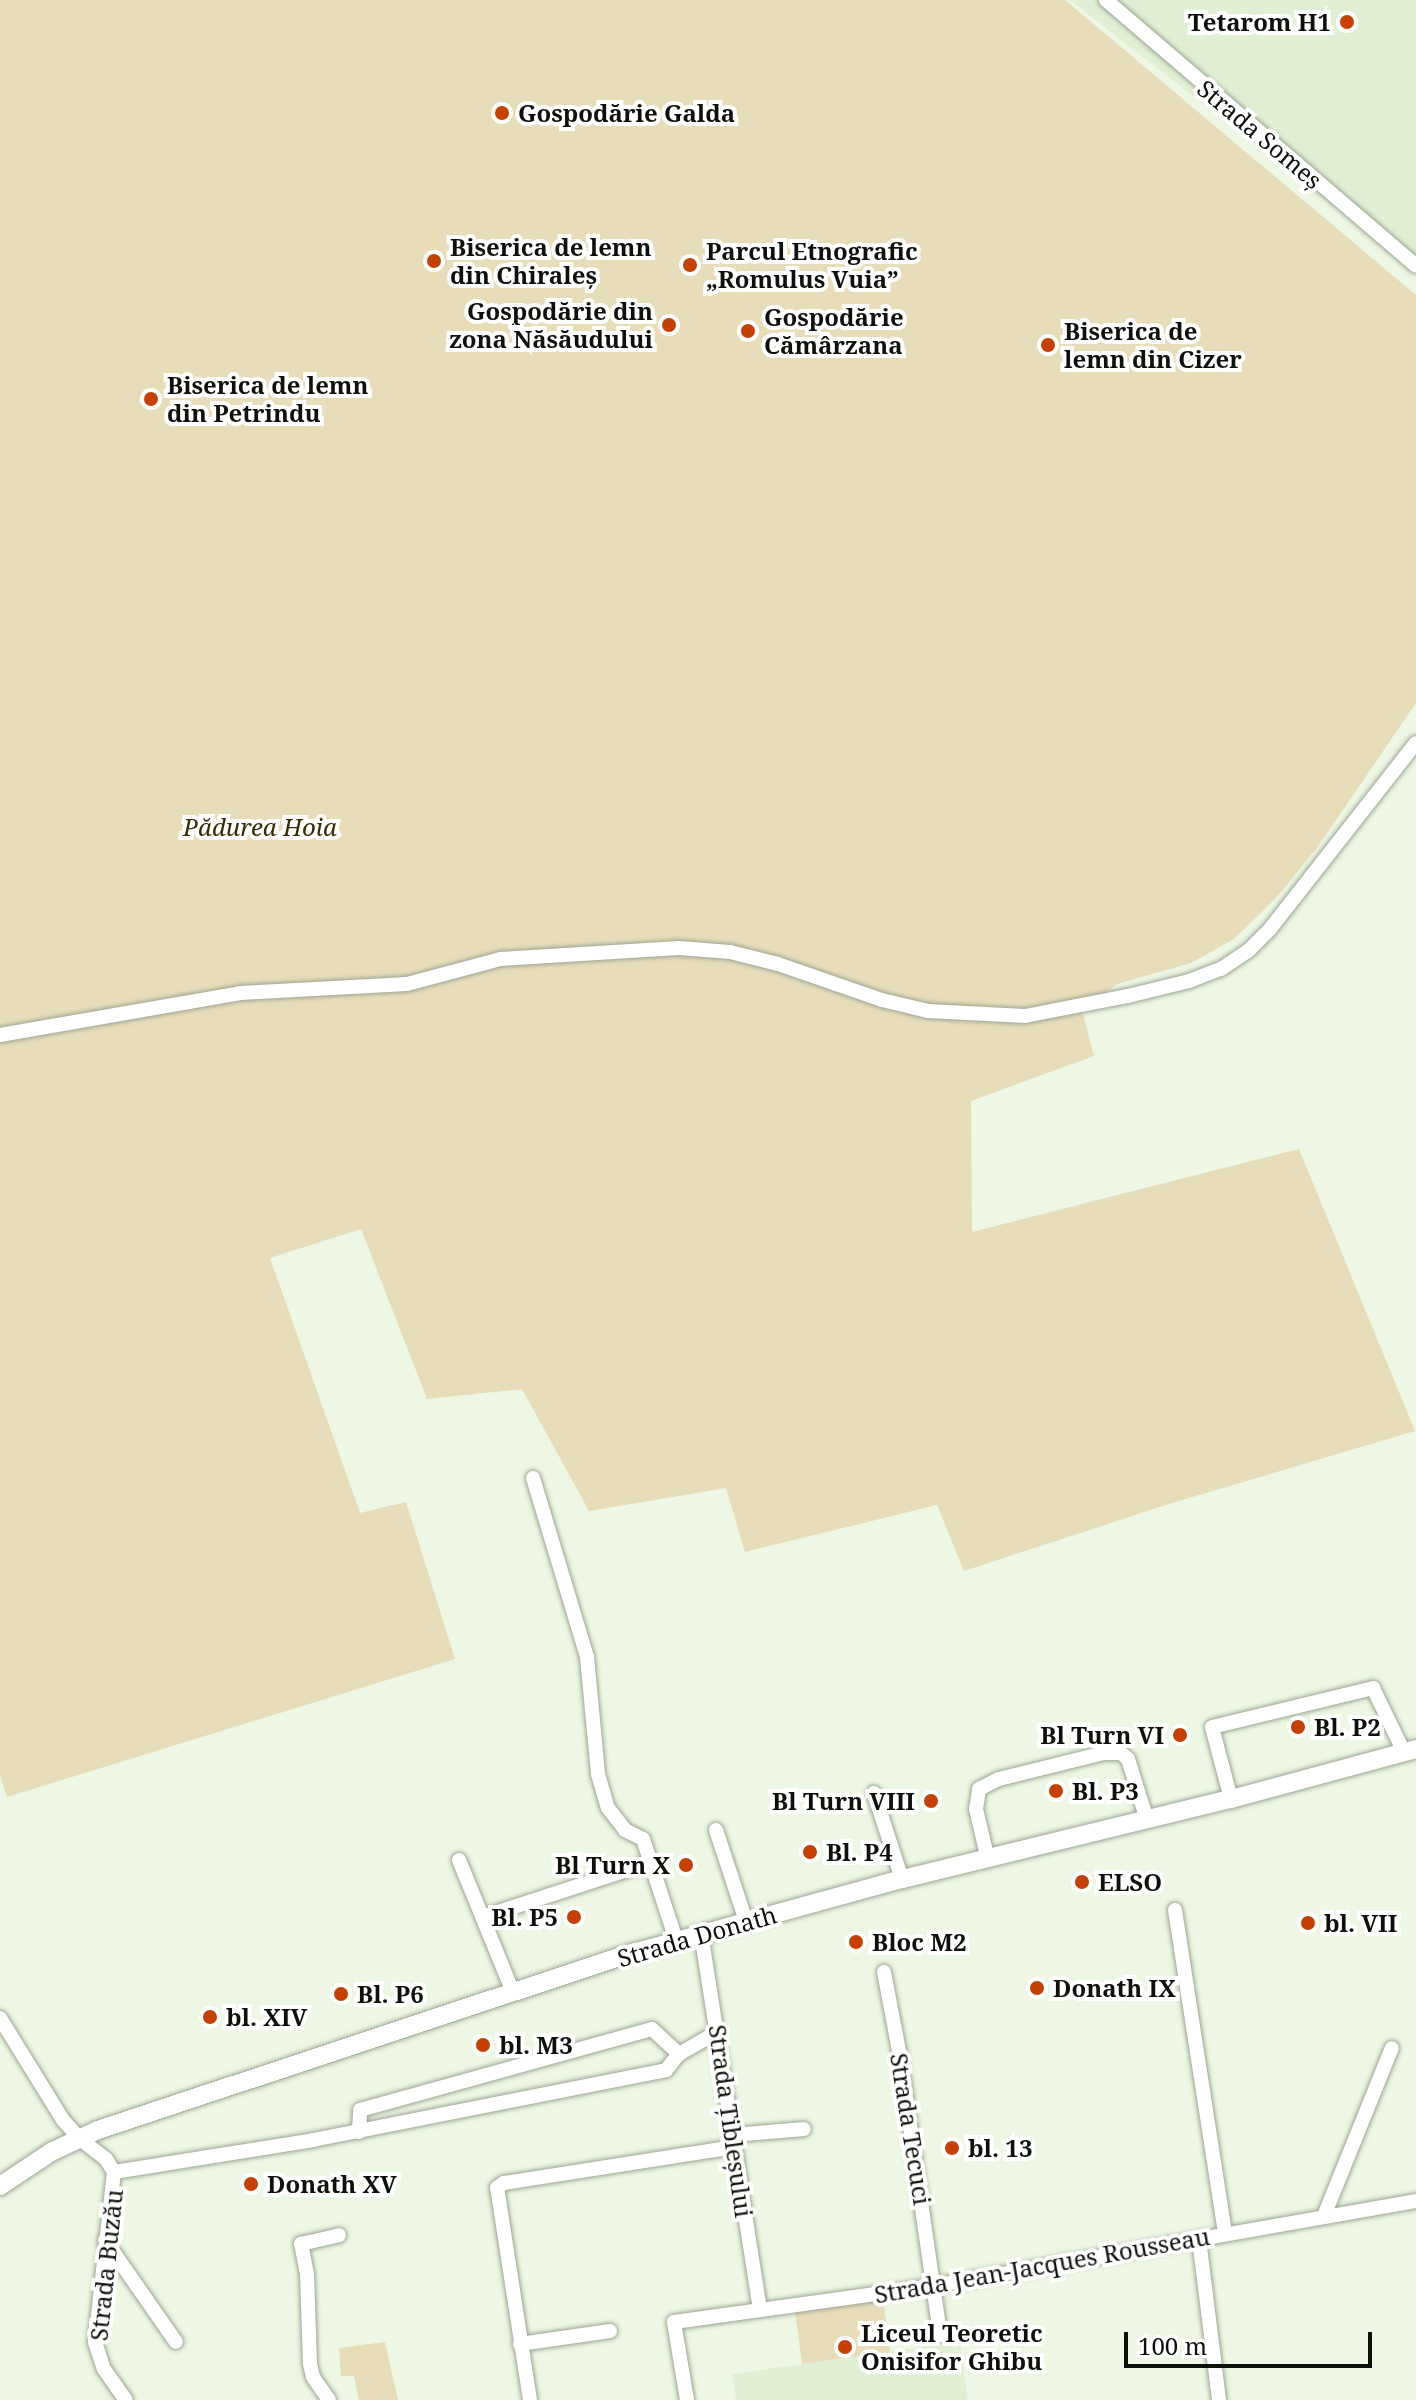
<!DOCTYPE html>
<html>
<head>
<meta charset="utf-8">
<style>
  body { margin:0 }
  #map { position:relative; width:1416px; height:2400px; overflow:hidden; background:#edf7e3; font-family:"Noto Serif",serif }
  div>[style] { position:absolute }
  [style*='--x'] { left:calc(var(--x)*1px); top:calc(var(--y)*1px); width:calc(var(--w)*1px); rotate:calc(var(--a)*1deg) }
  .built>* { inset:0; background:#e1efd4 }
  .green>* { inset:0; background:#e8ddb9; transform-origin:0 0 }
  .roads { filter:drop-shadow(0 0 2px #9ca693) drop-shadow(0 0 2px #9ca693) }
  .minor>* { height:14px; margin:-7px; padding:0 7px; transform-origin:7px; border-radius:7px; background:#fff }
  .secondary>* { height:18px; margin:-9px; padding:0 9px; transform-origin:9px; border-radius:9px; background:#fff }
  .dots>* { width:22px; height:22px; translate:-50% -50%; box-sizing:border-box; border:4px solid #fff; border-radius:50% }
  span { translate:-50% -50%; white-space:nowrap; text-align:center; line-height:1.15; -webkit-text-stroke:8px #fff; paint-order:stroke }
  .poi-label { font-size:24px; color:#0e110b; font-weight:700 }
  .right { translate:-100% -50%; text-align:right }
  .left { translate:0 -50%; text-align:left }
  .street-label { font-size:24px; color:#0e110b }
  .park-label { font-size:24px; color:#372b00; font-style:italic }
  .scale { position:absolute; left:1124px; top:2332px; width:248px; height:36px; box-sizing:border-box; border:4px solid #0e110b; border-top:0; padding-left:10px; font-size:24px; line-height:28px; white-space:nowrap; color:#0e110b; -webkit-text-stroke:6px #fff; paint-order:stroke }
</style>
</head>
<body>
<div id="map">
  <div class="built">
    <div style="clip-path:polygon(1070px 0,1416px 0,1416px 270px)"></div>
    <div style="clip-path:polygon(883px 2299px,890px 2351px,960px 2342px,968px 2400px,736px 2400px,732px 2374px,802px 2364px,795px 2311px)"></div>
  </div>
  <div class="green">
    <div style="clip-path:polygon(0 0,1065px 0,1416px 295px,1416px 703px,1319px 845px,1277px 897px,1234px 939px,1191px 963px,1117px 984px,1082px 1010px,1094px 1056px,971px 1101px,972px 1232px,1299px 1149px,1415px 1431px,1169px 1504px,964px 1571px,937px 1505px,745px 1552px,726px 1488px,589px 1511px,522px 1389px,427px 1399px,361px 1229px,270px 1258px,360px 1513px,406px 1502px,455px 1659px,7px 1797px,0 1775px)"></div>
    <div style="left:883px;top:2299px;width:53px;height:89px;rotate:82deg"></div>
    <div style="clip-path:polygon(385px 2342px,398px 2400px,359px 2400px,354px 2376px,341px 2376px,339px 2348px)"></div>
  </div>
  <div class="roads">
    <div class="minor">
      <div style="--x:1106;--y:0;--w:408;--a:40.6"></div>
      <div style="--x:0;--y:1035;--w:244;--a:-9.9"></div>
      <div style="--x:240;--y:993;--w:167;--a:-3.1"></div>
      <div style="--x:407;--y:984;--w:96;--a:-15"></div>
      <div style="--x:500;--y:959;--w:179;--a:-3.5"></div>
      <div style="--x:679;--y:948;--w:51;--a:4.5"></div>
      <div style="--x:730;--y:952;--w:49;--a:14"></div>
      <div style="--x:778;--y:964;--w:110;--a:19.1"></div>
      <div style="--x:882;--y:1000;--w:47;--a:13.4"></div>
      <div style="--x:928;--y:1011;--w:97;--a:3"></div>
      <div style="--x:1025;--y:1016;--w:105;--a:-11"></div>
      <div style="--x:1128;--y:996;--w:63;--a:-13.8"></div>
      <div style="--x:1189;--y:981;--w:34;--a:-21"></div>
      <div style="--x:1221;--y:969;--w:32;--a:-34"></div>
      <div style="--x:1248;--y:951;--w:31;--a:-45"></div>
      <div style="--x:1270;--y:929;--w:236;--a:-51.9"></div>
      <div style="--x:533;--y:1478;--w:187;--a:73.2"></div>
      <div style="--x:587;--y:1657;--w:118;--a:84.6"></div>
      <div style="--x:598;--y:1774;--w:35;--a:74"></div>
      <div style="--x:608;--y:1808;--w:28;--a:52"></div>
      <div style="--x:625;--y:1830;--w:20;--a:27"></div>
      <div style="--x:643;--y:1839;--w:106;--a:71.9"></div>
      <div style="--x:874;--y:1793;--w:90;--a:72"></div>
      <div style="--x:1231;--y:1799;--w:74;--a:-104.8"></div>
      <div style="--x:1212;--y:1727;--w:166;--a:-13.6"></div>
      <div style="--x:1373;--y:1688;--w:71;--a:64.2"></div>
      <div style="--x:716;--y:1830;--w:96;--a:71.8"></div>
      <div style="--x:459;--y:1860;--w:143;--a:67.8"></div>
      <div style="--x:988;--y:1860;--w:52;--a:-103.2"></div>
      <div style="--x:976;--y:1809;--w:20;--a:-81"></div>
      <div style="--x:979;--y:1789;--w:22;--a:-27"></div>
      <div style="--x:999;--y:1779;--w:108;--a:-13.9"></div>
      <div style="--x:1104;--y:1753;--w:17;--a:0"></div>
      <div style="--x:1121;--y:1753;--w:9;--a:41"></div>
      <div style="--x:1128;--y:1759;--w:64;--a:72.7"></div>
      <div style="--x:1175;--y:1910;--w:328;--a:81.2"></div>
      <div style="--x:483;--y:1917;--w:177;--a:-18.1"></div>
      <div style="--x:701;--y:1933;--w:380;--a:81.1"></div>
      <div style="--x:884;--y:1972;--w:86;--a:79.2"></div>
      <div style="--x:900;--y:2056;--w:282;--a:81.8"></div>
      <div style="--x:0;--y:2018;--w:120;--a:58.3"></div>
      <div style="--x:63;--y:2120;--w:24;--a:48"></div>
      <div style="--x:79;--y:2138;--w:34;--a:38"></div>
      <div style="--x:106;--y:2159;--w:15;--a:58"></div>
      <div style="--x:114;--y:2172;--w:171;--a:96.4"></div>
      <div style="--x:95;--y:2342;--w:28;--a:72"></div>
      <div style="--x:104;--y:2369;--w:38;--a:55"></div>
      <div style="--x:359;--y:2132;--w:22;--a:-87"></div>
      <div style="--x:360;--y:2110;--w:303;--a:-15.5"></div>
      <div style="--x:652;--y:2029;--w:37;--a:43"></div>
      <div style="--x:734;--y:2135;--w:70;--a:-4.9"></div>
      <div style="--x:114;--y:2172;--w:202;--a:-9.1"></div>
      <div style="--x:313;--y:2140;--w:360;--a:-11.2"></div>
      <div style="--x:666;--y:2070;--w:21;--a:-51"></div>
      <div style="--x:679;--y:2054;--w:46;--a:-29.9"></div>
      <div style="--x:1324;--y:2216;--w:181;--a:-68"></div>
      <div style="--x:1199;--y:2239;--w:162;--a:82.9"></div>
      <div style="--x:105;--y:2240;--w:124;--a:55.2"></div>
      <div style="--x:520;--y:2344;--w:91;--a:-8.2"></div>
      <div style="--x:329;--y:2400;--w:28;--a:-125"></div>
      <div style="--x:313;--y:2377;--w:13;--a:-103"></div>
      <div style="--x:310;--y:2364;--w:90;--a:-91.9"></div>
      <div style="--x:307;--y:2274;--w:31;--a:-101"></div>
      <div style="--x:301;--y:2244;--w:39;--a:-13"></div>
      <div style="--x:530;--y:2400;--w:215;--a:-98.8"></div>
      <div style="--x:497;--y:2188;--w:9;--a:-36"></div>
      <div style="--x:504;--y:2183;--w:234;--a:-8.9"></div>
      <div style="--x:687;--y:2400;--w:79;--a:-99.5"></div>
      <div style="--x:674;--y:2322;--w:262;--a:-7.9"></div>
      <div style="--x:934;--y:2286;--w:489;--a:-10"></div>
    </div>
    <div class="secondary">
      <div style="--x:0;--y:2186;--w:61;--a:-33.7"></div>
      <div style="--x:51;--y:2152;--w:52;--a:-25.1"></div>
      <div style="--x:98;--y:2130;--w:552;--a:-18.37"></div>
      <div style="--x:622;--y:1956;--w:290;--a:-15.4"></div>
      <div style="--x:902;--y:1879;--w:339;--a:-13.7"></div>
      <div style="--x:1231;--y:1799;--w:192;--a:-15.1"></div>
    </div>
  </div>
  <div class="dots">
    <div style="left:1347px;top:22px;background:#c64000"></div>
    <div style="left:502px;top:113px;background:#c64000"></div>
    <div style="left:434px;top:261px;background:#c64000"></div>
    <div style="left:690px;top:265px;background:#c64000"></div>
    <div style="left:669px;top:325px;background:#c64000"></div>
    <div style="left:748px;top:331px;background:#c64000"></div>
    <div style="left:1048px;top:345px;background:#c64000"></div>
    <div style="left:151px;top:399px;background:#c64000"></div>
    <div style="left:1298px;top:1727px;background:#c64000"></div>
    <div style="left:1180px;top:1735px;background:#c64000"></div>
    <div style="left:1056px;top:1791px;background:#c64000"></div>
    <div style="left:931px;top:1801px;background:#c64000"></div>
    <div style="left:810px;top:1852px;background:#c64000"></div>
    <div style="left:686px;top:1865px;background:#c64000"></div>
    <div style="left:1082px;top:1882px;background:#c64000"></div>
    <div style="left:574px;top:1917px;background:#c64000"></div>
    <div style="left:1308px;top:1923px;background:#c64000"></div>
    <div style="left:856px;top:1942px;background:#c64000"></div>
    <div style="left:1037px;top:1988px;background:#c64000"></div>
    <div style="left:341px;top:1994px;background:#c64000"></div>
    <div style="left:210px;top:2017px;background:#c64000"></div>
    <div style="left:483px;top:2045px;background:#c64000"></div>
    <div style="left:952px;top:2148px;background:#c64000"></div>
    <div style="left:251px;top:2184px;background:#c64000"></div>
    <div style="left:845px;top:2347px;background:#c64000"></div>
  </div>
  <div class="poi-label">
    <span class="right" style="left:1331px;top:22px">Tetarom H1</span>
    <span class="left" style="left:518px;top:113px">Gospodărie Galda</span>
    <span class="left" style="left:450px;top:261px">Biserica de lemn<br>din Chiraleș</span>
    <span class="left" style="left:706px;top:265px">Parcul Etnografic<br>„Romulus Vuia”</span>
    <span class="right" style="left:653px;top:325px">Gospodărie din<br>zona Năsăudului</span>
    <span class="left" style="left:764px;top:331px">Gospodărie<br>Cămârzana</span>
    <span class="left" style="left:1064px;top:345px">Biserica de<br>lemn din Cizer</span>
    <span class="left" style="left:167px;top:399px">Biserica de lemn<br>din Petrindu</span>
    <span class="left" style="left:1314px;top:1727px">Bl. P2</span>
    <span class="right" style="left:1164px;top:1735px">Bl Turn VI</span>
    <span class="left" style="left:1072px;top:1791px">Bl. P3</span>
    <span class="right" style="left:915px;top:1801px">Bl Turn VIII</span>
    <span class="left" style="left:826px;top:1852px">Bl. P4</span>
    <span class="right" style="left:670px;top:1865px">Bl Turn X</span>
    <span class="left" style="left:1098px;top:1882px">ELSO</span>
    <span class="right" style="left:558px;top:1917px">Bl. P5</span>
    <span class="left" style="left:1324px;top:1923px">bl. VII</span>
    <span class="left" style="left:872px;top:1942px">Bloc M2</span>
    <span class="left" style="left:1053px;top:1988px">Donath IX</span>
    <span class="left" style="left:357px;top:1994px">Bl. P6</span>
    <span class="left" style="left:226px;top:2017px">bl. XIV</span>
    <span class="left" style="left:499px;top:2045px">bl. M3</span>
    <span class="left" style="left:968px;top:2148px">bl. 13</span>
    <span class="left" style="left:267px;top:2184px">Donath XV</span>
    <span class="left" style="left:861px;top:2347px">Liceul Teoretic<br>Onisifor Ghibu</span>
  </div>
  <div class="street-label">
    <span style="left:1260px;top:134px;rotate:40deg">Strada Someș</span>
    <span style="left:697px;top:1936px;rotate:-16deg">Strada Donath</span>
    <span style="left:731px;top:2121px;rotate:82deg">Strada Țibleșului</span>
    <span style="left:911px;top:2129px;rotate:81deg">Strada Tecuci</span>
    <span style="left:106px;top:2265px;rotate:-84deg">Strada Buzău</span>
    <span style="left:1042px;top:2265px;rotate:-10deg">Strada Jean-Jacques Rousseau</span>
  </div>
  <div class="park-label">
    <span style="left:260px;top:827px">Pădurea Hoia</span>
  </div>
  <div class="scale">100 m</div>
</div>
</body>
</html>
